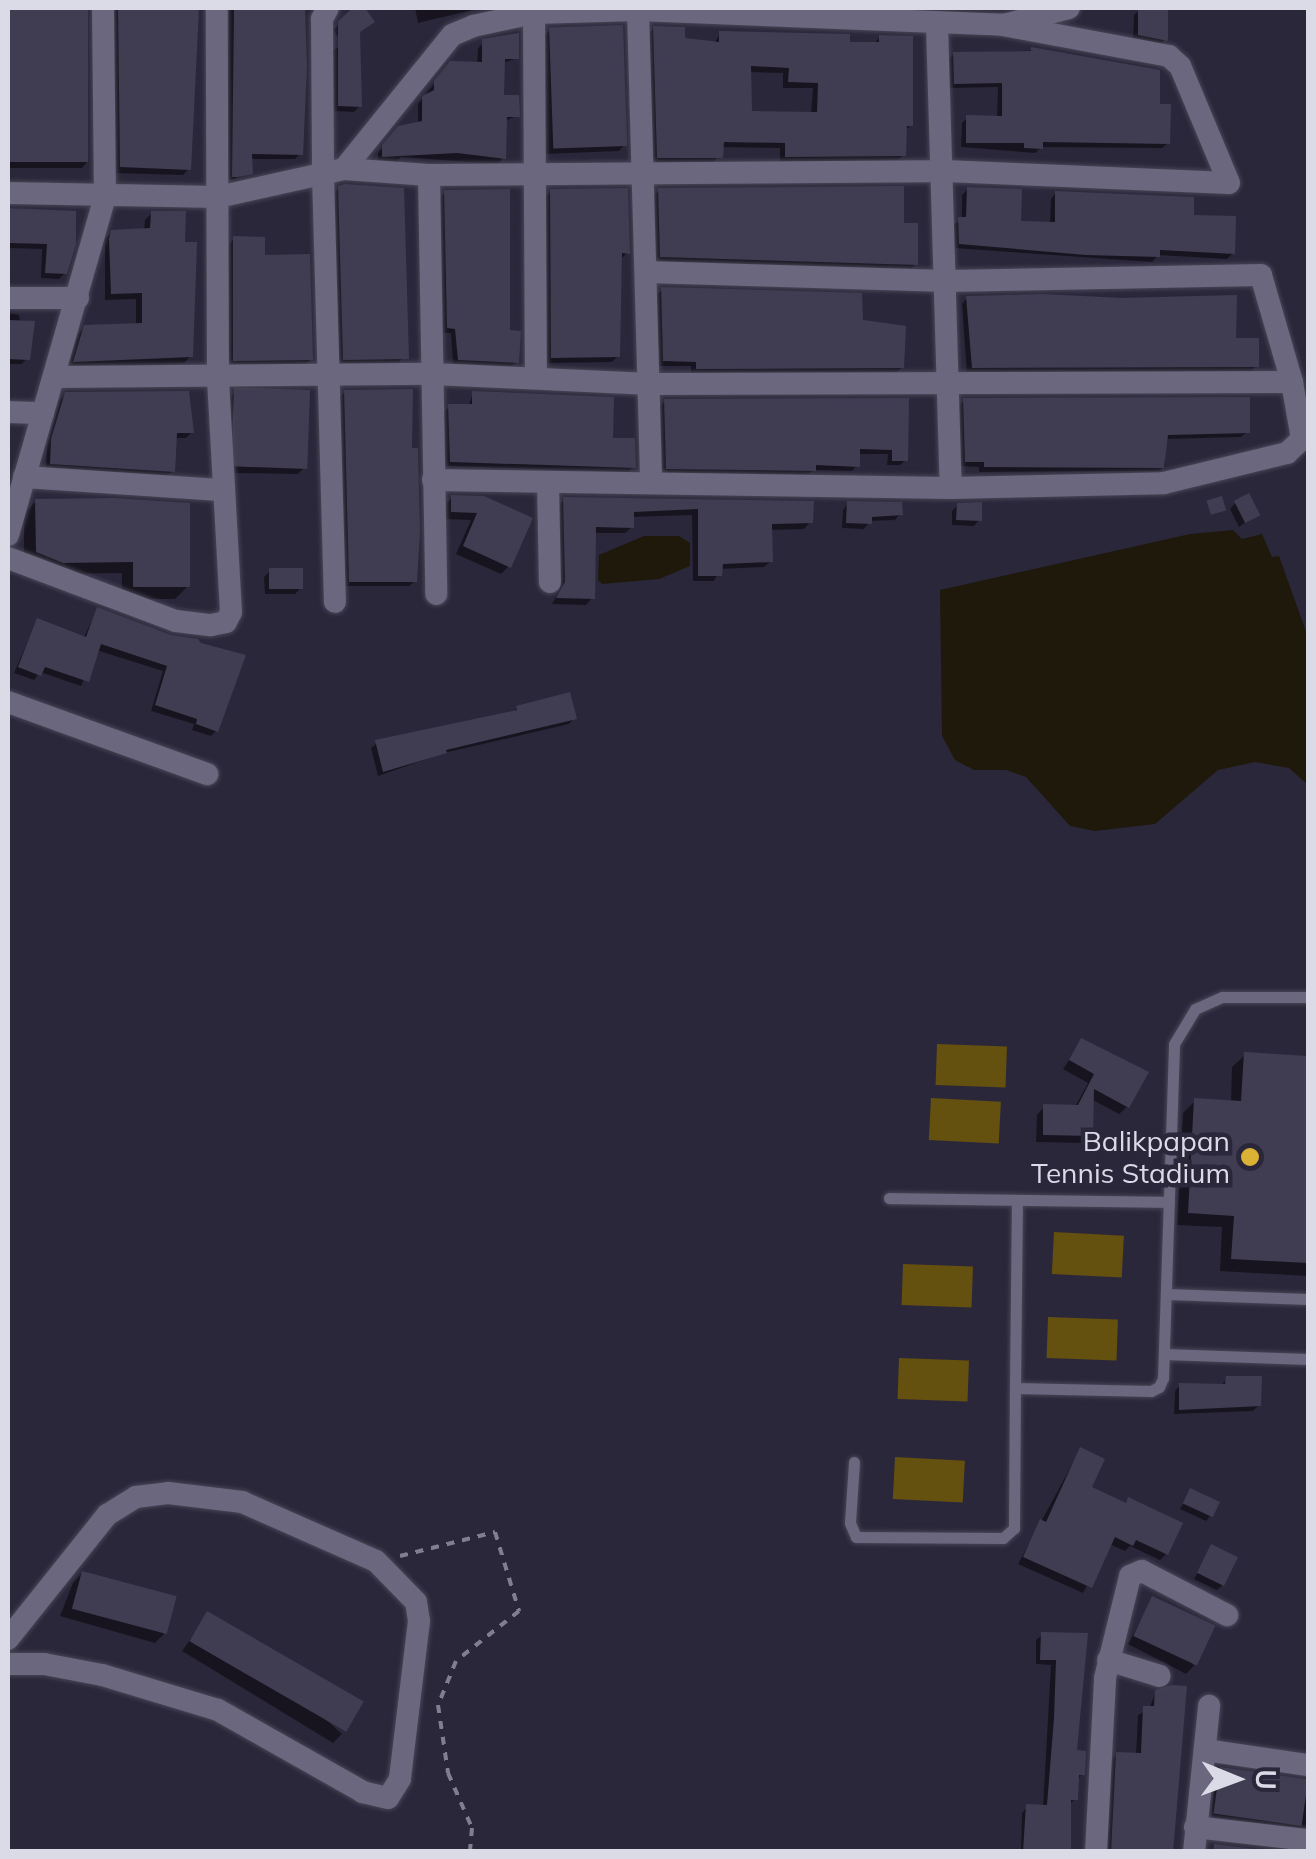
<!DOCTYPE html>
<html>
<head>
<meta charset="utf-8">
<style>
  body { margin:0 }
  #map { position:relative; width:1316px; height:1859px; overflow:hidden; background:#2b273b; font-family:Mulish,sans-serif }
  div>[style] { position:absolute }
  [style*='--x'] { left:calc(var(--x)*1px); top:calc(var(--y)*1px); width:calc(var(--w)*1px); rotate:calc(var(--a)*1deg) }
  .green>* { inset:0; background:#64500f; transform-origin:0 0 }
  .water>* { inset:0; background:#1e190b }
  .shadow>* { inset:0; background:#0007 }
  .building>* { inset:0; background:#403d53; transform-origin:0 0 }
  .path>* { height:4px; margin-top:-2px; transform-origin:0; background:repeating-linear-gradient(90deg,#817f8f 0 8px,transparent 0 16px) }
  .roads { filter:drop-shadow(0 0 2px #474555) drop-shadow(0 0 2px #474555) }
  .service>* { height:11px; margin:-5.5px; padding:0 5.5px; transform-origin:5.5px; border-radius:5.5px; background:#6a677e }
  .minor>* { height:22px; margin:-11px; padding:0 11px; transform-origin:11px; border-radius:11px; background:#6a677e }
  .dots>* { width:28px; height:28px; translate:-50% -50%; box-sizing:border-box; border:5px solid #2b273b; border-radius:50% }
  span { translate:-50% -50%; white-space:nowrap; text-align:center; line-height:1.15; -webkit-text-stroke:9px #2b273b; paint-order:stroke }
  .poi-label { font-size:28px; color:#dbdae7 }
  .right { translate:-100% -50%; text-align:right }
  .frame { position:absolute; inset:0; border:10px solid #dbdae7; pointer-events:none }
  .north { position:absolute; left:1186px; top:1729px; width:100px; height:100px; -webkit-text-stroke:8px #2b273b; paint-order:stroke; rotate:91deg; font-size:28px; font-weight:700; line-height:40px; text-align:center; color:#dbdae7 }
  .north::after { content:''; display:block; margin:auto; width:35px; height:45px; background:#dbdae7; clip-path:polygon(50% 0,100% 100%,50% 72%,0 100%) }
</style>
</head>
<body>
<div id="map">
  <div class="green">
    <div style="left:937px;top:1044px;width:70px;height:41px;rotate:2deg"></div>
    <div style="left:931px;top:1098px;width:70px;height:42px;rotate:3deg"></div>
    <div style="left:1054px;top:1232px;width:70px;height:42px;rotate:3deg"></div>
    <div style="left:903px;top:1264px;width:70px;height:41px;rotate:2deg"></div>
    <div style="left:1048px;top:1317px;width:70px;height:41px;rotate:2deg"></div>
    <div style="left:899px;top:1358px;width:70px;height:41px;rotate:2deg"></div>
    <div style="left:895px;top:1457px;width:70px;height:42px;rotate:3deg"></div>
  </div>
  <div class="water">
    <div style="clip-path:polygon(1233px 530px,1242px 539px,1262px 534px,1272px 557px,1279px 556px,1308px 637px,1308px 785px,1289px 768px,1255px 762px,1218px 770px,1155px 824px,1095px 831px,1070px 826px,1026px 777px,1006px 770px,974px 770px,955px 760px,942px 736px,940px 590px,1190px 534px)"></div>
    <div style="clip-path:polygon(644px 536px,679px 536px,690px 543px,690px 566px,659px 579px,602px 584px,598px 580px,599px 555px)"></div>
  </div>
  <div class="shadow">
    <div style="clip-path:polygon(8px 8px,87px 8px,87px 162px,82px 168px,8px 168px)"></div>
    <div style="clip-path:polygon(109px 8px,195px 8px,189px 169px,183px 175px,114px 173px)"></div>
    <div style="clip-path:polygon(229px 8px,304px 8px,305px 105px,300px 154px,295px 159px,250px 159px,250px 173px,228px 181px)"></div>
    <div style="clip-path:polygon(358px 8px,372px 22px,358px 33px,360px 106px,354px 112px,333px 111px,333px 50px,344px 45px,333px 30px)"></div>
    <div style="clip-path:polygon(415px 8px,481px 8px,418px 23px)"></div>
    <div style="clip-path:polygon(1140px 9px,1165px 39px,1160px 45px,1133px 40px,1134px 15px)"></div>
    <div style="clip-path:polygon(evenodd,654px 28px,682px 41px,714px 44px,720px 33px,873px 45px,880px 37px,911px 125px,904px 132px,903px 155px,897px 162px,780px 163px,780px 148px,721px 147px,714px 163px,652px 164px,648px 35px,654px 28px,749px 72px,783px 73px,783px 88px,813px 88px,811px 114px,750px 113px,749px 72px)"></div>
    <div style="clip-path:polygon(550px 30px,624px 145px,619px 151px,545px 154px,544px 36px)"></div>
    <div style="clip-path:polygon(484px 42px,517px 58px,503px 63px,502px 97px,517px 116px,504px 121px,503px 158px,498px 164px,401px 157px,396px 163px,378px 161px,378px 153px,393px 135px,418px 124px,418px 104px,445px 70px,477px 65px,478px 48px)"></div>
    <div style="clip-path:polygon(1042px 50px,1157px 106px,1168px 143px,1162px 148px,1042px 147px,1035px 153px,961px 147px,962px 123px,967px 118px,997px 118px,998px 87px,949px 88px,948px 60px,954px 54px)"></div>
    <div style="clip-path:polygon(339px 188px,406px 355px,399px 362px,337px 366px,332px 195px)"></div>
    <div style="clip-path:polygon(968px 189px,1019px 223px,1050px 224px,1051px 199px,1056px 193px,1191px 217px,1233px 253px,1227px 259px,1158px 255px,1152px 262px,954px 248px,953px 225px,962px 219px,962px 195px)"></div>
    <div style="clip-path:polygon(659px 191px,902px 225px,915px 264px,910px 270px,655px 262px,653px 196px)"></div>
    <div style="clip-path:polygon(445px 192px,507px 333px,517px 362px,511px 367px,453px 365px,451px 333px,442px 333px,440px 198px)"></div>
    <div style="clip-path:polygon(551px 192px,627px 253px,622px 258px,618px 356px,612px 362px,546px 363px,545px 197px)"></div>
    <div style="clip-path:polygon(8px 208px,74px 213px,65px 273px,59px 279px,41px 278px,42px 249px,8px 248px)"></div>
    <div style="clip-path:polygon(152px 213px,191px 356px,184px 363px,68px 368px,78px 334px,85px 327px,136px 325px,136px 299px,105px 300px,105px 239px,112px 232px,144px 231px,145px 220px)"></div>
    <div style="clip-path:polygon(234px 239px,263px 257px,311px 359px,305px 365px,228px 365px,228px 245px)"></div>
    <div style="clip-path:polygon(662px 290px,860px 323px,902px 367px,896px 373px,691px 373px,691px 366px,658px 366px,656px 296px)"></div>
    <div style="clip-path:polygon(967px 298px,1235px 298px,1234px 340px,1256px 366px,1250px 372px,967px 373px,962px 304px)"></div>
    <div style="clip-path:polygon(8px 313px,19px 315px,27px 358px,22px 364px,8px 364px)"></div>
    <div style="clip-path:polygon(345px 392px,415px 581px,409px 586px,345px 586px,339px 398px)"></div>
    <div style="clip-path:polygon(235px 393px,304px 468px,298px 474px,233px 473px,229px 399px)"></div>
    <div style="clip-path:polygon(473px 393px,610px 441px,633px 467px,628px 472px,446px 466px,444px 412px,449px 407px,468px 407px)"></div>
    <div style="clip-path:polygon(66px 394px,191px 433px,186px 438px,174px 438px,173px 471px,167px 476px,46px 468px,47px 446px,60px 400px)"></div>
    <div style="clip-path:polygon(665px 401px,906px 401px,906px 460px,900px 465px,887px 465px,888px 454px,857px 454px,857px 465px,852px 471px,813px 470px,808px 475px,661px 473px,659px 407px)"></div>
    <div style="clip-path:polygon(964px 401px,1247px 432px,1241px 437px,1165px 439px,1165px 466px,1159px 471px,979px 472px,979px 467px,961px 466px,959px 406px)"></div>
    <div style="clip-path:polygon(452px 498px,483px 498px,509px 566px,501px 574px,456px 554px,471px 520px,444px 519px,444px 506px)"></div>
    <div style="clip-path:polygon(564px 500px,811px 503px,810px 522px,804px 529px,769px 530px,771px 561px,764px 567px,720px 569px,714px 581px,693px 581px,692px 515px,632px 517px,632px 527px,625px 533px,594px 533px,592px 598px,586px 605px,552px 604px,560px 590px,558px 506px)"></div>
    <div style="clip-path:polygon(36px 501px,188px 586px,175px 599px,122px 599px,122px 573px,49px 574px,24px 565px,24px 514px)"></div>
    <div style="clip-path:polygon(1235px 503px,1257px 514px,1239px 527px,1230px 509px)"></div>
    <div style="clip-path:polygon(848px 504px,900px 514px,895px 520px,870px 521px,864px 529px,842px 528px,843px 510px)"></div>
    <div style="clip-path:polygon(958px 505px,979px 520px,974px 526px,952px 525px,952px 511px)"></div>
    <div style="clip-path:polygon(270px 571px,301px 588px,295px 594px,265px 594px,264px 577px)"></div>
    <div style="clip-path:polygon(97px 610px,170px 638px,216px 731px,211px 736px,192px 730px,194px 724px,151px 711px,163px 671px,96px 650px,81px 686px,40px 672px,34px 680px,14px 673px,37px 621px,83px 639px)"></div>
    <div style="clip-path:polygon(517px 708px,574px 718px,569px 724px,444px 753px,378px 776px,371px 748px,377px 743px,511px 714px)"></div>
    <div style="clip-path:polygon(1082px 1041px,1127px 1107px,1119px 1114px,1091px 1099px,1090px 1135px,1083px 1143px,1036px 1142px,1037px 1115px,1044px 1107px,1075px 1107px,1088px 1083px,1063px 1069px)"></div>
    <div style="clip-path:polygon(1245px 1055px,1308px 1058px,1308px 1276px,1220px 1271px,1222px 1227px,1177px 1225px,1183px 1113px,1195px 1101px,1231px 1103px,1232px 1067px)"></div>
    <div style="clip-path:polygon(1227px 1378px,1259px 1405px,1253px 1411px,1174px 1414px,1175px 1391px,1180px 1385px,1221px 1386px)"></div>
    <div style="clip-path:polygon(1080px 1450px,1088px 1488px,1124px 1505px,1128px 1500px,1166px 1554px,1160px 1560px,1130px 1546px,1125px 1551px,1109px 1544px,1083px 1593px,1018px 1564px)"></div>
    <div style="clip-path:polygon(1191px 1491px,1211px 1515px,1206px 1521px,1180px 1509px)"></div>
    <div style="clip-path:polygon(1212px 1548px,1223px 1585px,1217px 1590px,1194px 1579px)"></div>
    <div style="clip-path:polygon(82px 1573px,164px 1634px,155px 1643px,60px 1616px,73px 1583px)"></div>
    <div style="clip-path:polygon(1153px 1599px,1194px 1666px,1186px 1674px,1128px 1644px)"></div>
    <div style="clip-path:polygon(208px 1615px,342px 1734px,333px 1743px,182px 1651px)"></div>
    <div style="clip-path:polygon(1042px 1635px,1085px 1636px,1075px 1753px,1082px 1774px,1076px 1781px,1075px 1799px,1068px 1806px,1068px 1852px,1021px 1852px,1022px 1813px,1027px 1807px,1043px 1807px,1051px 1665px,1036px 1664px,1036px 1640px)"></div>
    <div style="clip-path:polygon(1156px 1692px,1172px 1852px,1106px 1852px,1111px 1761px,1117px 1754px,1136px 1755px,1138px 1715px,1149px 1709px)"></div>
    <div style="clip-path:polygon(1221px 1770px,1308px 1782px,1308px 1834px,1211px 1820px,1215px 1776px)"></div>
  </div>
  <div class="building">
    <div style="left:8px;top:8px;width:80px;height:154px"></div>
    <div style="clip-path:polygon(118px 8px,199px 8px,191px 170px,120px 167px)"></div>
    <div style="clip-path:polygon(234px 8px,305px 8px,307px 66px,303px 155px,252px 154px,253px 174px,238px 177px,232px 177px)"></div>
    <div style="clip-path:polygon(353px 8px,365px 8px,375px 22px,360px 32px,362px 107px,338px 106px,338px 21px)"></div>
    <div style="clip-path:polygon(1138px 8px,1168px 8px,1168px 41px,1138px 35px)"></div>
    <div style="left:623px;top:25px;width:121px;height:74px;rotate:88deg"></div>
    <div style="clip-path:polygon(evenodd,653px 26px,685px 27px,685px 38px,719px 42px,719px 31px,850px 34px,850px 42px,879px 42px,879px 35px,913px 36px,913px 126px,907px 126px,906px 156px,785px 157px,785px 143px,724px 142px,723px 158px,657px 158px,653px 26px,751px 66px,789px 68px,788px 82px,818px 83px,817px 112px,752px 111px,751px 66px)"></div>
    <div style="clip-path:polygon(519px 33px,519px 59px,505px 59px,504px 95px,519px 95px,520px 117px,507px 117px,506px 159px,457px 153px,382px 157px,382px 145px,398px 126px,422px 121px,422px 96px,434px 90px,434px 81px,450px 61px,482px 62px,482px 39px)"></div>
    <div style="clip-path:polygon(1031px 47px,1160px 70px,1160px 104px,1171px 104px,1170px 144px,1043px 142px,1043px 149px,1024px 148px,1024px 143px,966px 143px,966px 115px,1002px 116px,1002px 83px,954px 84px,953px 52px,1031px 51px)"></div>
    <div style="clip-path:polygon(345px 184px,404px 188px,409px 359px,343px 360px,338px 186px)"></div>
    <div style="clip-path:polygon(904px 186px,904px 223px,918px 223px,918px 265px,660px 257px,658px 188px)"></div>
    <div style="clip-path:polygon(967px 187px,1022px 189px,1021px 221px,1055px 222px,1055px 191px,1194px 197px,1194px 215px,1236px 216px,1235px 254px,1160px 250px,1160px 257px,1086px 255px,959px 244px,958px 217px,966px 217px)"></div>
    <div style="clip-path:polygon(628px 188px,630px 254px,622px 253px,620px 357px,551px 358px,550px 189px)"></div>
    <div style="clip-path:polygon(510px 189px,510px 330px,521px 331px,519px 363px,458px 360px,455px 329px,447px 328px,444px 190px)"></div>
    <div style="clip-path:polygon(8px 208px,76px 211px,76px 244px,67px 274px,45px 273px,47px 244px,8px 243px)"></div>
    <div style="clip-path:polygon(151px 211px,186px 211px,185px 242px,197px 242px,193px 357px,73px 362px,84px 325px,142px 323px,142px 293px,111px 294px,109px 239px,111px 230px,150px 228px)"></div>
    <div style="clip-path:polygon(233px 236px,265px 237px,265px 255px,310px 254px,313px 360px,233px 361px)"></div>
    <div style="clip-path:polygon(661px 287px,862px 293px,863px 320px,906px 326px,904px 368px,696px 369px,696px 362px,663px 361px)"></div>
    <div style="clip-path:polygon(1043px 294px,1122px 298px,1237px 295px,1236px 338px,1259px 338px,1259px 367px,972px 368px,966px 296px)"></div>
    <div style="clip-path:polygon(8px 320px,35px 321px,30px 360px,8px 359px)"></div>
    <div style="clip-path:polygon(413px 389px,412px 448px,418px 448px,420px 531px,417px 582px,349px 582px,344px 390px)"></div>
    <div style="left:310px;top:390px;width:79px;height:76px;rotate:92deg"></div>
    <div style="clip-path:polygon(189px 391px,194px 433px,177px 433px,175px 472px,50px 464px,51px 439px,65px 392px)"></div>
    <div style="clip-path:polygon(472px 391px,614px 397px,613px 438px,635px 438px,636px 468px,450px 462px,448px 404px,472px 404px)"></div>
    <div style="clip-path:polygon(1250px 397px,1250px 433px,1168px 435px,1164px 468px,984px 467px,984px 462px,965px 462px,963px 398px)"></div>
    <div style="clip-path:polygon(909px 398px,908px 461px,892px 461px,892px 450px,860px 449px,860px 467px,816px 465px,816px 471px,666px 469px,664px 399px)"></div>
    <div style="left:1249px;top:493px;width:25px;height:17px;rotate:63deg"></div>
    <div style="clip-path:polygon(451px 495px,484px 496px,533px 518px,511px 568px,463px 546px,477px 513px,451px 512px)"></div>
    <div style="left:1222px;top:496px;width:15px;height:16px;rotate:74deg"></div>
    <div style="clip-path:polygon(563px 497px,814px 501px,813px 523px,772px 524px,773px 562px,723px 564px,722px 576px,698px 576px,698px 509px,634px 512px,634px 528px,596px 527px,595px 599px,556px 598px,565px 582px)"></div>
    <div style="clip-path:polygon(115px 498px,190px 503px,190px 587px,133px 587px,133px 562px,63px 563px,36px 552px,35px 499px)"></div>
    <div style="clip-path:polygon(847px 501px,902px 502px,903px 515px,872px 517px,872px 524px,846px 523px)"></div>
    <div style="clip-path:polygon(982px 502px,982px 521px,956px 520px,957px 503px)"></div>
    <div style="left:303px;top:568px;width:21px;height:34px;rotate:90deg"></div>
    <div style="clip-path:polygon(97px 607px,171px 635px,198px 639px,201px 643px,246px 655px,218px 732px,196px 724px,197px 719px,155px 705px,167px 666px,101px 644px,89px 682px,45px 667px,41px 676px,18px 667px,37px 618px,86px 637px)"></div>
    <div style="clip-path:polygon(570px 692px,577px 719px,446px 750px,447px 753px,383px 772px,375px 740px,517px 710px,516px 706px)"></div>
    <div style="clip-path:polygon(1081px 1038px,1149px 1072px,1129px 1108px,1094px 1089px,1093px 1136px,1043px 1135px,1043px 1104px,1078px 1105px,1094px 1074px,1069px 1060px)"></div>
    <div style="clip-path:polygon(1244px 1052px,1308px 1056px,1308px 1263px,1231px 1259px,1234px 1216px,1188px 1213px,1194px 1098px,1241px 1101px)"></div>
    <div style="clip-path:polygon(1226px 1376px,1262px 1376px,1261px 1406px,1179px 1410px,1179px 1383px,1225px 1384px)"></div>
    <div style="clip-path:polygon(1080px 1447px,1105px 1459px,1092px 1487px,1126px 1503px,1128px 1497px,1183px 1523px,1168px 1555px,1136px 1540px,1133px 1546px,1115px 1537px,1092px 1588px,1023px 1557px,1040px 1519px,1046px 1522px)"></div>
    <div style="left:1190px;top:1488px;width:33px;height:17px;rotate:25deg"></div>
    <div style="left:1211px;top:1544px;width:30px;height:32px;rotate:26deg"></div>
    <div style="left:82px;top:1571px;width:98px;height:39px;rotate:15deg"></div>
    <div style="left:1152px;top:1596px;width:70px;height:44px;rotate:25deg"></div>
    <div style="left:207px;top:1611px;width:181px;height:35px;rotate:30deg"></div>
    <div style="clip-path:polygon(1041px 1632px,1088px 1633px,1077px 1750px,1086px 1751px,1085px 1775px,1079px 1775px,1078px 1800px,1071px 1800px,1071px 1852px,1023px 1852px,1026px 1804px,1047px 1805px,1054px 1718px,1056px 1660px,1040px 1660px)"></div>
    <div style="clip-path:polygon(1172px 1685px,1187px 1686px,1173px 1852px,1111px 1852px,1116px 1752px,1141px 1753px,1143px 1706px,1154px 1706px,1155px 1690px)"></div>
    <div style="left:1220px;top:1767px;width:89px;height:47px;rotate:8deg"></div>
    <div style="clip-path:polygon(1214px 1844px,1277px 1852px,1214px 1852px)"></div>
  </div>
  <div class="path">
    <div style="--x:400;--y:1556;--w:98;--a:-14.2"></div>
    <div style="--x:495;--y:1532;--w:83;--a:73.1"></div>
    <div style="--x:519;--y:1611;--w:80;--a:141.6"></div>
    <div style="--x:456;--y:1661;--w:48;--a:112.2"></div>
    <div style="--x:438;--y:1705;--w:69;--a:81.6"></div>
    <div style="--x:448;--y:1773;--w:60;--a:66.4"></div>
    <div style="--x:472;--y:1828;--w:24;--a:95"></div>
  </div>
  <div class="roads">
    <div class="service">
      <div style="--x:889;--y:1198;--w:280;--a:0.8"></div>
      <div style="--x:1167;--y:1294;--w:141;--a:2"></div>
      <div style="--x:1164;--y:1354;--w:144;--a:2"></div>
      <div style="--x:1015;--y:1388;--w:188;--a:-89.4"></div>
      <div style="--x:854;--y:1462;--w:61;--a:93.8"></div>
      <div style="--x:850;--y:1523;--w:15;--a:67"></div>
      <div style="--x:856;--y:1537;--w:147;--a:0.4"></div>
      <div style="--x:1003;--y:1538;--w:15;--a:-42"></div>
      <div style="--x:1014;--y:1528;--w:140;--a:-89.6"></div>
      <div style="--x:1015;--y:1388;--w:136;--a:1.3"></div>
      <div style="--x:1151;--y:1391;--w:9;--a:-27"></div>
      <div style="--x:1159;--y:1387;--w:10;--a:-66"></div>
      <div style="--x:1163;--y:1378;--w:334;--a:-88.1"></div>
      <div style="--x:1174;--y:1044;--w:41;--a:-59"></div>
      <div style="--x:1195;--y:1009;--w:30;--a:-24"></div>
      <div style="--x:1222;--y:997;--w:86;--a:0"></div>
    </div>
    <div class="minor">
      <div style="--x:328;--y:8;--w:13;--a:119"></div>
      <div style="--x:322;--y:19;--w:156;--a:89.6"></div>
      <div style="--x:323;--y:175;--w:427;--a:88.4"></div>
      <div style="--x:638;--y:10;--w:473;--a:88.4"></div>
      <div style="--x:534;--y:13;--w:365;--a:89.7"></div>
      <div style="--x:937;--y:25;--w:463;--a:88.3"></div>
      <div style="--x:344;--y:169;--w:172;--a:-51.1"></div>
      <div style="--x:452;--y:35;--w:23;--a:-23"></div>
      <div style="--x:473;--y:26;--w:62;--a:-12"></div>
      <div style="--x:534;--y:13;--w:104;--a:-1.7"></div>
      <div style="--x:638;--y:10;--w:366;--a:2.3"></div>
      <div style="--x:1004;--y:25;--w:67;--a:-14.7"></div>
      <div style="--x:429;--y:175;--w:419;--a:89"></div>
      <div style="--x:8;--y:193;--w:210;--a:1.1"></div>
      <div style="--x:218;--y:197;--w:129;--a:-12.5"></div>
      <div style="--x:344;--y:169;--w:85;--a:4"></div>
      <div style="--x:429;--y:175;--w:516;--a:-0.44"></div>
      <div style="--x:945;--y:171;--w:284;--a:2.4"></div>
      <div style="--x:1229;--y:183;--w:127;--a:-112.7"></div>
      <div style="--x:1180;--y:66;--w:15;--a:-138"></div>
      <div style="--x:1169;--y:56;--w:168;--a:-169.4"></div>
      <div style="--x:8;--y:298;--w:70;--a:0"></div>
      <div style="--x:54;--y:377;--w:379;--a:-0.5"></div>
      <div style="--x:433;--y:374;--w:218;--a:2.6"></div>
      <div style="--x:651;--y:384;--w:641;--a:-0.18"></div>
      <div style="--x:8;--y:412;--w:35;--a:2"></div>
      <div style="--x:24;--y:477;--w:197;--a:3.8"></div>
      <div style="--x:433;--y:480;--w:518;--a:0.88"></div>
      <div style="--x:951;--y:488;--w:213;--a:-1.3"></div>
      <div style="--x:1164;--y:483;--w:127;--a:-13.7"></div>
      <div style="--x:1287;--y:453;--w:21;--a:-43"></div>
      <div style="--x:1302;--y:439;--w:58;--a:-100"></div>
      <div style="--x:1292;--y:382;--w:111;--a:-106.2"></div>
      <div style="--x:1261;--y:275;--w:314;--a:178.9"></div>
      <div style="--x:947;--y:281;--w:301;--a:-178.3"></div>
      <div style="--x:548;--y:482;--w:100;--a:88.9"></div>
      <div style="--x:8;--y:535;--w:352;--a:-74"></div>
      <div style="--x:105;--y:197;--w:189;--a:-90.6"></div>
      <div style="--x:8;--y:558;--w:179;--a:20.6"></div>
      <div style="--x:176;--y:621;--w:35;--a:7"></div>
      <div style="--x:211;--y:625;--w:15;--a:-11"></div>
      <div style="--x:226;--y:622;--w:11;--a:-63"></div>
      <div style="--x:231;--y:612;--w:233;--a:-93.2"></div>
      <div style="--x:218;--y:379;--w:371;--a:-90.2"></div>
      <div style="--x:8;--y:702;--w:212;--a:19.9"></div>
      <div style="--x:8;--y:1639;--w:159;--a:-51.4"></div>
      <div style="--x:107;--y:1515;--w:34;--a:-32"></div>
      <div style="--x:136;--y:1497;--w:32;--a:-7"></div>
      <div style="--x:168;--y:1493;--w:75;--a:6.9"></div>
      <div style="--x:242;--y:1502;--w:146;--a:23.8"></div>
      <div style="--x:376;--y:1561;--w:57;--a:45.7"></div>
      <div style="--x:416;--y:1602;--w:19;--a:81"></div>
      <div style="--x:419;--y:1621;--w:159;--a:96.9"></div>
      <div style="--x:400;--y:1779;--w:22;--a:122"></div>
      <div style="--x:388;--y:1798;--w:26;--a:-167"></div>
      <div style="--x:363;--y:1792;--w:167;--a:-150.5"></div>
      <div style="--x:218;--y:1710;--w:121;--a:-163.2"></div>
      <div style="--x:102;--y:1675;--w:59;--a:-169.3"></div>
      <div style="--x:44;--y:1664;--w:36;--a:180"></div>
      <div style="--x:1108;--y:1660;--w:54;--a:17.1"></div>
      <div style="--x:1205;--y:1750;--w:104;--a:8.3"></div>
      <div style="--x:1195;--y:1827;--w:114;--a:6.6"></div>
      <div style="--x:1096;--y:1852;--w:174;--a:-87"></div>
      <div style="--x:1105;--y:1678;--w:105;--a:-76.2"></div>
      <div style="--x:1130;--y:1576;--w:13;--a:-23"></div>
      <div style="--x:1142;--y:1571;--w:96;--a:27.4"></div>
      <div style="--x:1194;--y:1852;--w:147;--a:-84.1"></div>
    </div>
  </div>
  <div class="dots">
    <div style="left:1250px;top:1157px;background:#dbb233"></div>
  </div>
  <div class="poi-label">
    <span class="right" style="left:1230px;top:1157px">Balikpapan<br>Tennis Stadium</span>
  </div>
  <div class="frame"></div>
  <div class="north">U</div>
</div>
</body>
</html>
